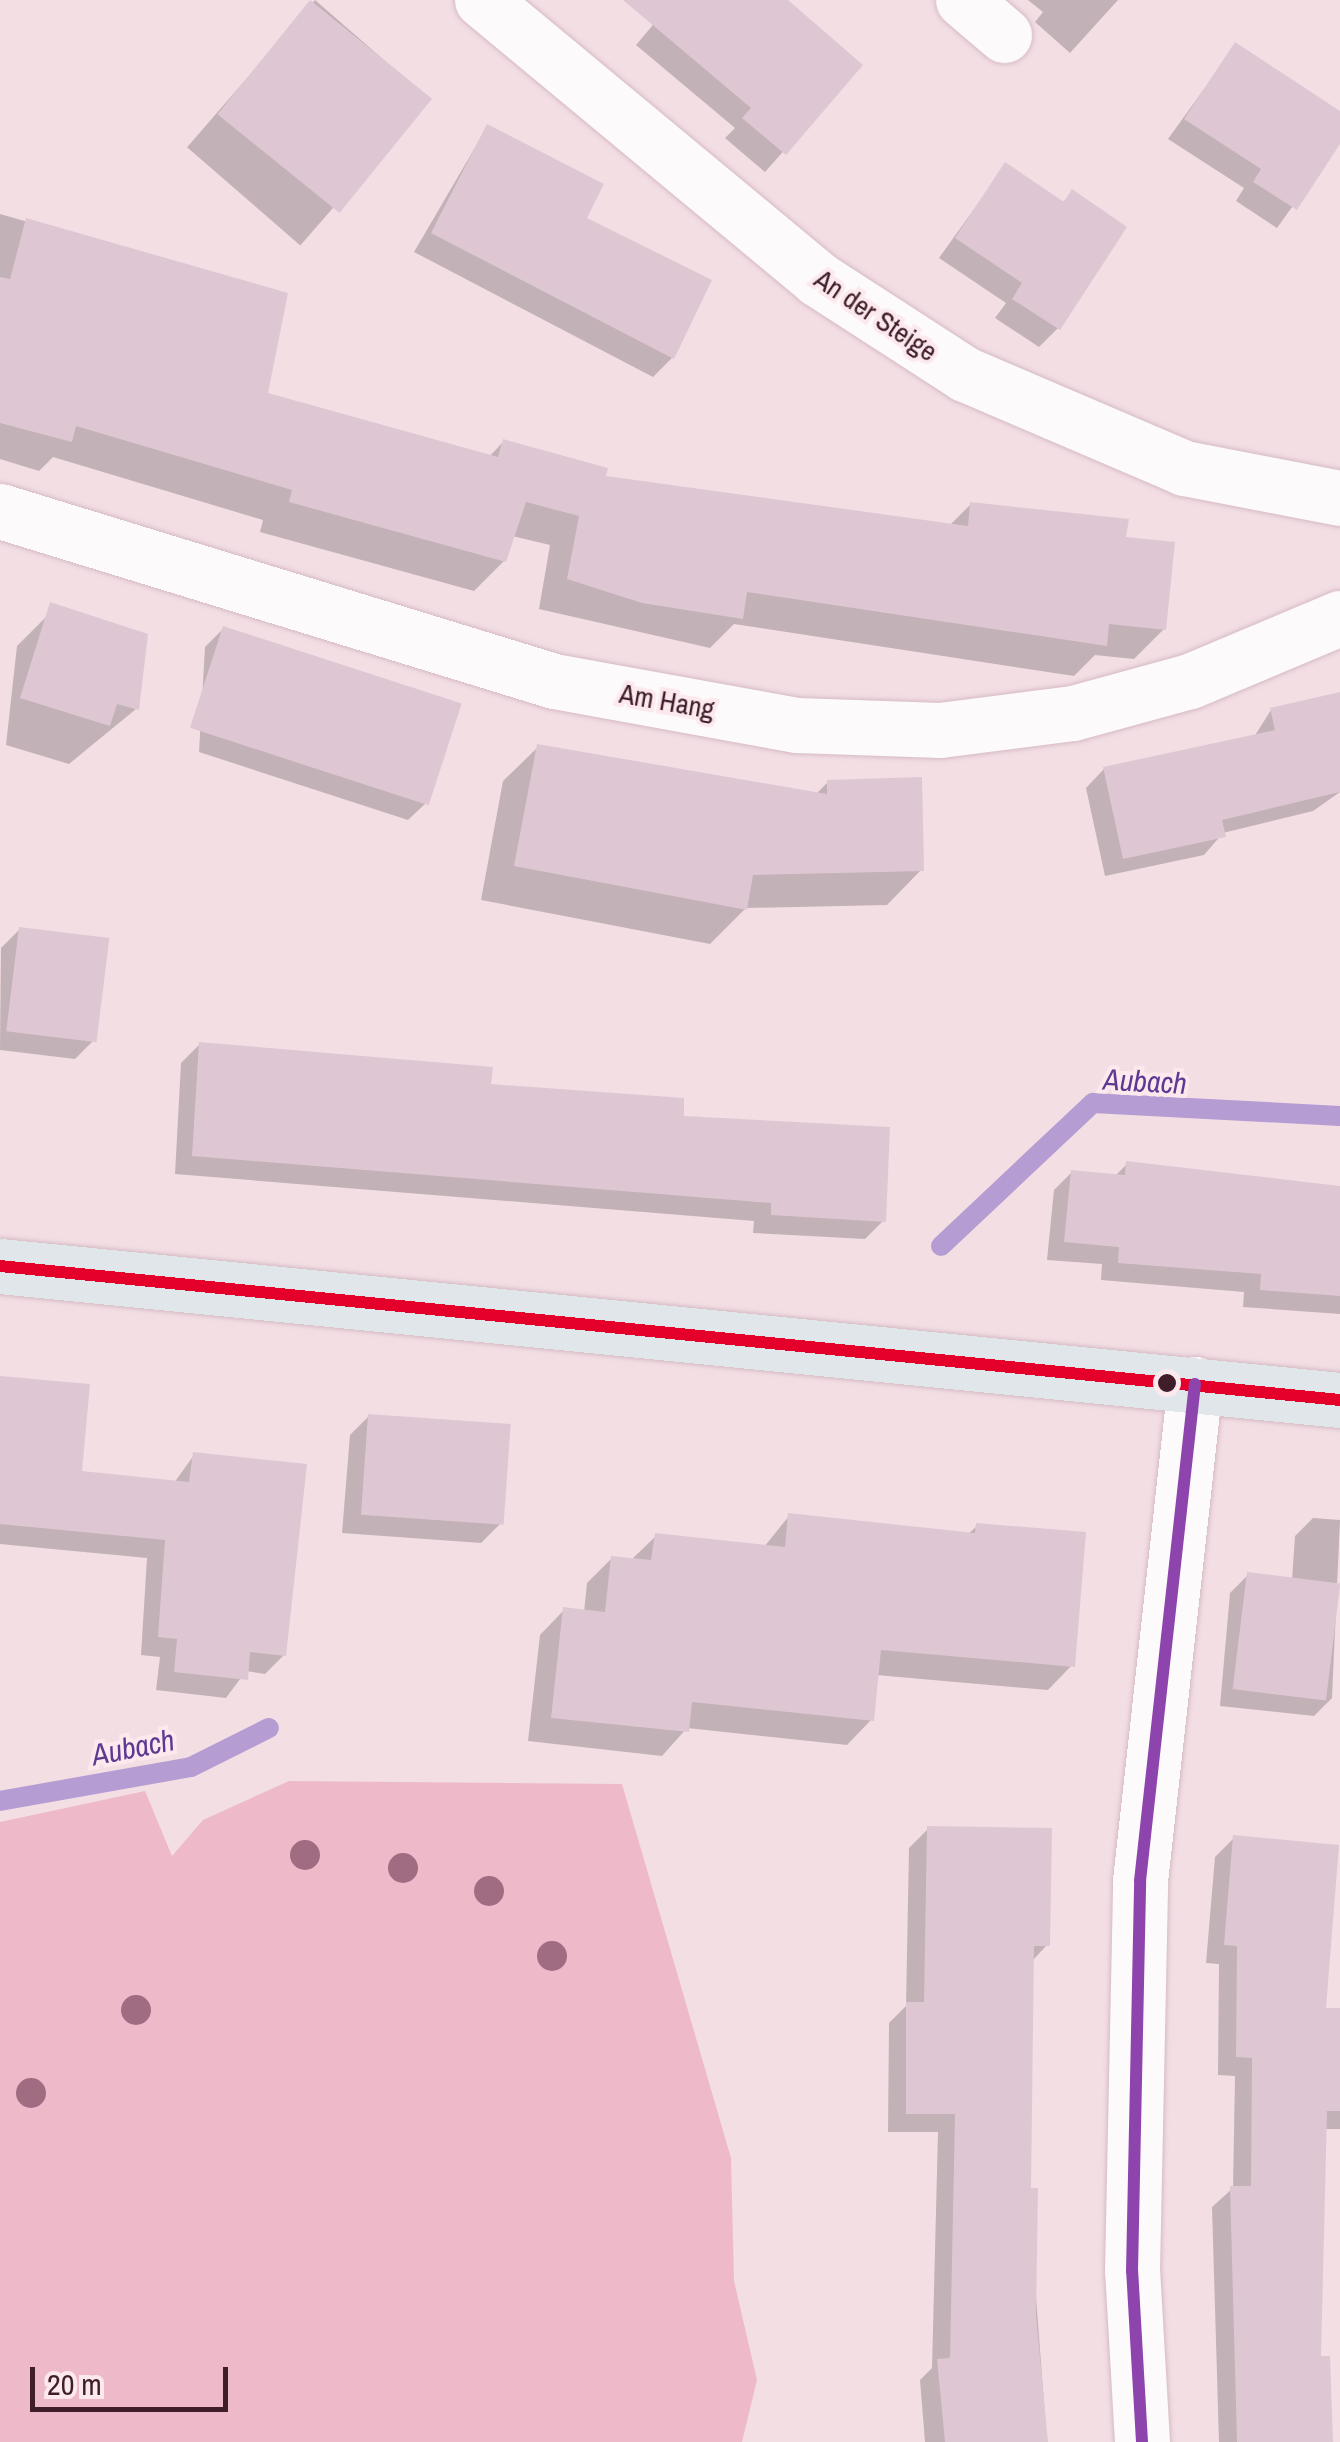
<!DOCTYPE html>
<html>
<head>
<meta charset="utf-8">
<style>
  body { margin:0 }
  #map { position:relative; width:1340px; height:2442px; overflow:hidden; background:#f3dee4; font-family:"Archivo Narrow",sans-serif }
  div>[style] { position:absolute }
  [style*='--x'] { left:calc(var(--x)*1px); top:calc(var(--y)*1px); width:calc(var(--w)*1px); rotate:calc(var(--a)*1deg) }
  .green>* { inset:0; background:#eebaca }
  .shadow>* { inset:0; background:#0003; transform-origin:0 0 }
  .stream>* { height:20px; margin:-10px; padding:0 10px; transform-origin:10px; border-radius:10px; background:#b59cd2 }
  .building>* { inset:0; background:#dec7d3; transform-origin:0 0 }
  .roads { filter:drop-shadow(0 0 2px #d5bac4) drop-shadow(0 0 2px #d5bac4) }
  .minor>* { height:55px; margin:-27.5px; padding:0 27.5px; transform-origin:27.5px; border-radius:27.5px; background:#fdfafb }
  .major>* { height:55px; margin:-27.5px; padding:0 27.5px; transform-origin:27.5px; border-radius:27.5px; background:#e1e6eb }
  .bus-1>* { height:12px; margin:-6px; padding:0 6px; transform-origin:6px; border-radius:6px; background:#e4002b }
  .bus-2>* { height:12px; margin:-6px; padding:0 6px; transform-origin:6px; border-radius:6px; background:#8e44ad }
  .trees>* { width:30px; height:30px; margin:-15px; border-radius:50%; background:#a06c82 }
  .dots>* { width:28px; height:28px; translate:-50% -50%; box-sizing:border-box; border:5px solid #fce9ee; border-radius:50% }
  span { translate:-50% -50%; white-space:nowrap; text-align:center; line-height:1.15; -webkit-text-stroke:8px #fce9ee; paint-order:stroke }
  .street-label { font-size:28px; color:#3f1e29 }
  .water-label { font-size:30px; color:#5e3992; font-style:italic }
  .scale { position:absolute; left:30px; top:2367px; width:198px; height:45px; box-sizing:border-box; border:5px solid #3f1e29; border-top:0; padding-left:12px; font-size:30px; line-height:35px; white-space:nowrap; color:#3f1e29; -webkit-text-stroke:8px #fce9ee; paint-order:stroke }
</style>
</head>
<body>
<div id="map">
  <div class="green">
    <div style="clip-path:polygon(289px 1781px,622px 1784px,731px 2158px,734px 2281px,757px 2380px,742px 2442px,0 2442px,0 1822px,145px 1791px,172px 1856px,203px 1820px)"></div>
  </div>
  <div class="shadow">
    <div style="left:315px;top:0;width:150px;height:195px;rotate:41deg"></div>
    <div style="clip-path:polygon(674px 0,783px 0,860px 65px,765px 172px,725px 138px,735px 128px,636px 45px)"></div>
    <div style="clip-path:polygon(1028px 0,1118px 0,1070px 53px,1035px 22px,1043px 12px)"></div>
    <div style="clip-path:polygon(1235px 46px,1340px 114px,1340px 140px,1277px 228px,1236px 201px,1244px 188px,1168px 139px)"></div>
    <div style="clip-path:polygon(487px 127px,672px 358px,653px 377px,414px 252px)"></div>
    <div style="clip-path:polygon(1005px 166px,1062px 203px,1072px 193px,1058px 328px,1039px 347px,995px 318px,1006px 303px,939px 258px)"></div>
    <div style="clip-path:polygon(0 214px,285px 295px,265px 395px,489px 457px,503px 442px,603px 478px,949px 526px,971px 504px,1124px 539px,1164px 629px,1134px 659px,1095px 655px,1074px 676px,734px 624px,710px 648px,539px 609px,550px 545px,512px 536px,504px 561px,474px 591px,260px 532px,263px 520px,53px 457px,39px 471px,0 459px)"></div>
    <div style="clip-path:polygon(56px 607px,136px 709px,69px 764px,6px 745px,17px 646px)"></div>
    <div style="clip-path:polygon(223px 629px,427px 802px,408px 820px,199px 752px,205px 647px)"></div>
    <div style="clip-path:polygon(1340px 694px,1340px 792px,1313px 811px,1223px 833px,1204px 855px,1105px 876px,1086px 788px,1104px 769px,1254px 737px,1271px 710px)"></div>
    <div style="clip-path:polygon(538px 747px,816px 794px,828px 782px,921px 870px,887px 905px,746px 908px,710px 944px,481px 900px,503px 781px)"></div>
    <div style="clip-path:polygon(19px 930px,94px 1040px,75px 1059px,0 1050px,1px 948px)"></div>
    <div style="clip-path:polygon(200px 1044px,681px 1118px,883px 1221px,865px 1239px,753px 1233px,754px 1221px,175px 1174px,181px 1063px)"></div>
    <div style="clip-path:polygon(1127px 1164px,1340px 1187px,1340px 1314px,1243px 1307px,1244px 1292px,1101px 1280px,1102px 1264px,1047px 1260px,1054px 1190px,1072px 1172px,1114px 1177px)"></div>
    <div style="clip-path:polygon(0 1378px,79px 1473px,174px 1483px,194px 1455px,284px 1655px,265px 1674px,246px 1671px,226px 1698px,156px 1690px,160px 1657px,141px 1655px,147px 1558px,0 1544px)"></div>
    <div style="clip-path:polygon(369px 1416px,500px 1524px,481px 1543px,342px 1533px,350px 1435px)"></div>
    <div style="clip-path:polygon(789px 1516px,967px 1535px,977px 1526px,1072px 1665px,1048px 1690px,876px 1675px,871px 1720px,847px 1745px,687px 1728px,662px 1756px,528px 1741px,540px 1635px,564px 1610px,584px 1612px,587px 1583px,612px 1558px,631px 1560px,656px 1536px,764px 1547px)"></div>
    <div style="clip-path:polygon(1313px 1518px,1340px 1520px,1332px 1698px,1314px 1716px,1220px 1706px,1230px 1593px,1248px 1575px,1292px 1580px,1295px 1536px)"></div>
    <div style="clip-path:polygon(928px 1829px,1047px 1945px,1032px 1961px,1028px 2191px,1047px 2442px,925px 2442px,920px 2380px,932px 2368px,938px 2132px,888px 2132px,889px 2023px,906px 2006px,909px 1848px)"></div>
    <div style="clip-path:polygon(1234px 1838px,1323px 2011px,1340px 2011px,1340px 2129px,1324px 2129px,1319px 2359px,1331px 2442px,1219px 2442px,1212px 2207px,1233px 2188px,1235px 2076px,1218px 2075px,1219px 1964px,1206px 1963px,1215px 1857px)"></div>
  </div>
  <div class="stream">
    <div style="--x:941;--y:1246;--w:209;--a:-43.3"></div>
    <div style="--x:1093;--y:1103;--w:247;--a:3"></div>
    <div style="--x:0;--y:1801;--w:194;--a:-10.1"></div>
    <div style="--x:191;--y:1767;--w:87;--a:-26.6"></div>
  </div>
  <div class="building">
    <div style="left:310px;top:0;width:157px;height:147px;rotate:39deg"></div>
    <div style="clip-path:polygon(623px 0,788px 0,863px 65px,786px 155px,742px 118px,751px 108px)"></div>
    <div style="clip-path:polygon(1235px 42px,1340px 111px,1340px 144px,1297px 210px,1253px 182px,1261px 169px,1184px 119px)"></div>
    <div style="clip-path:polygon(487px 124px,604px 184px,587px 218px,712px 280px,674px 359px,431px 233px)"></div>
    <div style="clip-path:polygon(1005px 162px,1064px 202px,1072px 189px,1127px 227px,1060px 330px,1012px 299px,1022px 283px,955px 238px)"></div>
    <div style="clip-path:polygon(26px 218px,288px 293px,268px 393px,498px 457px,503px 439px,608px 468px,606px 476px,968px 526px,970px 502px,1129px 519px,1126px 537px,1175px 542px,1166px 630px,1109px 624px,1107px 646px,747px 592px,743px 619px,642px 603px,567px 579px,579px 516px,526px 502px,506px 562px,289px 502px,292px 490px,76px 426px,72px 442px,0 423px,0 277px,10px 279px)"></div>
    <div style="clip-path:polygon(50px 602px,148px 634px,139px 710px,117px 704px,110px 726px,20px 698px)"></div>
    <div style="left:223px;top:626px;width:251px;height:107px;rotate:18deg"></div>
    <div style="clip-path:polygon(1340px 692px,1340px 792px,1222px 820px,1226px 837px,1123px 859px,1103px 767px,1275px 730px,1270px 708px)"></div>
    <div style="clip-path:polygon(537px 744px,827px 794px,827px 780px,922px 777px,924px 871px,753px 875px,747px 910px,514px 866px)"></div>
    <div style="left:19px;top:927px;width:91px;height:105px;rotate:7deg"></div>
    <div style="clip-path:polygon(199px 1042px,493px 1067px,491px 1084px,684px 1098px,684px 1116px,890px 1127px,886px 1222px,771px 1215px,771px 1203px,192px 1156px)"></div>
    <div style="clip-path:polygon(1126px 1161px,1340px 1186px,1340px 1296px,1260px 1290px,1261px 1274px,1118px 1263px,1119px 1247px,1064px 1242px,1071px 1170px,1125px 1175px)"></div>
    <div style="clip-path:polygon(0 1376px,90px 1384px,82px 1471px,189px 1482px,193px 1452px,307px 1464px,286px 1656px,250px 1652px,248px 1680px,174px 1672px,177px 1639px,158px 1637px,165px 1540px,0 1524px)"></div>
    <div style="left:368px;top:1414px;width:143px;height:101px;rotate:4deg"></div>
    <div style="clip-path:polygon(788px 1513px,975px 1533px,976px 1523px,1086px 1532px,1075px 1667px,881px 1650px,874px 1721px,692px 1702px,689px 1732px,551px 1718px,563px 1607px,605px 1612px,611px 1556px,651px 1560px,655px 1533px,785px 1547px)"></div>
    <div style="left:1247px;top:1572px;width:94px;height:118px;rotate:7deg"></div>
    <div style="clip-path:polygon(927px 1826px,1052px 1828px,1050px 1946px,1034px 1946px,1031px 2188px,1038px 2188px,1036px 2315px,1048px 2442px,945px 2442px,937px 2359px,950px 2358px,955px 2114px,906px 2114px,906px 2002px,924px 2002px)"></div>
    <div style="clip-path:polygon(1233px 1835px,1339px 1845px,1326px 2008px,1340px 2008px,1340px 2111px,1327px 2111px,1321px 2356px,1330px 2356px,1333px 2442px,1237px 2442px,1230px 2186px,1251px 2186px,1252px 2058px,1236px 2057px,1237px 1946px,1224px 1945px)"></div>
  </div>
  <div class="roads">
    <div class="minor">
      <div style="--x:482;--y:0;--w:437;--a:39.7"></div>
      <div style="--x:818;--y:279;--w:175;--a:32.9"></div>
      <div style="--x:965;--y:374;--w:238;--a:23.2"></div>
      <div style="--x:1184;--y:468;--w:159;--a:10.9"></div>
      <div style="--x:963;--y:0;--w:54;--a:40.5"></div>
      <div style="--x:0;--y:511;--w:579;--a:17.06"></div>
      <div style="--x:554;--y:681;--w:247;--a:10.3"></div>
      <div style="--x:797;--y:725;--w:143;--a:2"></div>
      <div style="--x:940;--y:730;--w:134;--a:-7.3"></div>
      <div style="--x:1073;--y:713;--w:121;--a:-15.3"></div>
      <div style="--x:1190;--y:681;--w:163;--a:-22.8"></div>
      <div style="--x:1142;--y:2442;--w:171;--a:-93.3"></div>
      <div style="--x:1132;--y:2271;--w:390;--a:-88.8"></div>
      <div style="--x:1140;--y:1881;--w:500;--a:-83.69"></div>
    </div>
    <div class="major">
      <div style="--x:0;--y:1266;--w:1347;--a:5.71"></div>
    </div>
  </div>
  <div class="bus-1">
    <div style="--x:0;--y:1266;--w:1347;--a:5.71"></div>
  </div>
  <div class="bus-2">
    <div style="--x:1142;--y:2442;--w:171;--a:-93.3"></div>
    <div style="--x:1132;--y:2271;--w:390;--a:-88.8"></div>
    <div style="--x:1140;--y:1881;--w:500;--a:-83.69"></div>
  </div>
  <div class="trees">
    <div style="left:305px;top:1855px"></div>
    <div style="left:403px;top:1868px"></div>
    <div style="left:489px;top:1891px"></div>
    <div style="left:552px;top:1956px"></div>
    <div style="left:136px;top:2010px"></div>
    <div style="left:31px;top:2093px"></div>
  </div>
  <div class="dots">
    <div style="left:1167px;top:1383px;background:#3f1e29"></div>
  </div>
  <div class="street-label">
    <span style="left:876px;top:315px;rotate:34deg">An der Steige</span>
    <span style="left:667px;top:701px;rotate:10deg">Am Hang</span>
  </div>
  <div class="water-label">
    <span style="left:1145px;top:1081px;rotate:3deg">Aubach</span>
    <span style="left:133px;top:1747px;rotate:-11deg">Aubach</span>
  </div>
  <div class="scale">20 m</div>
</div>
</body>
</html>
